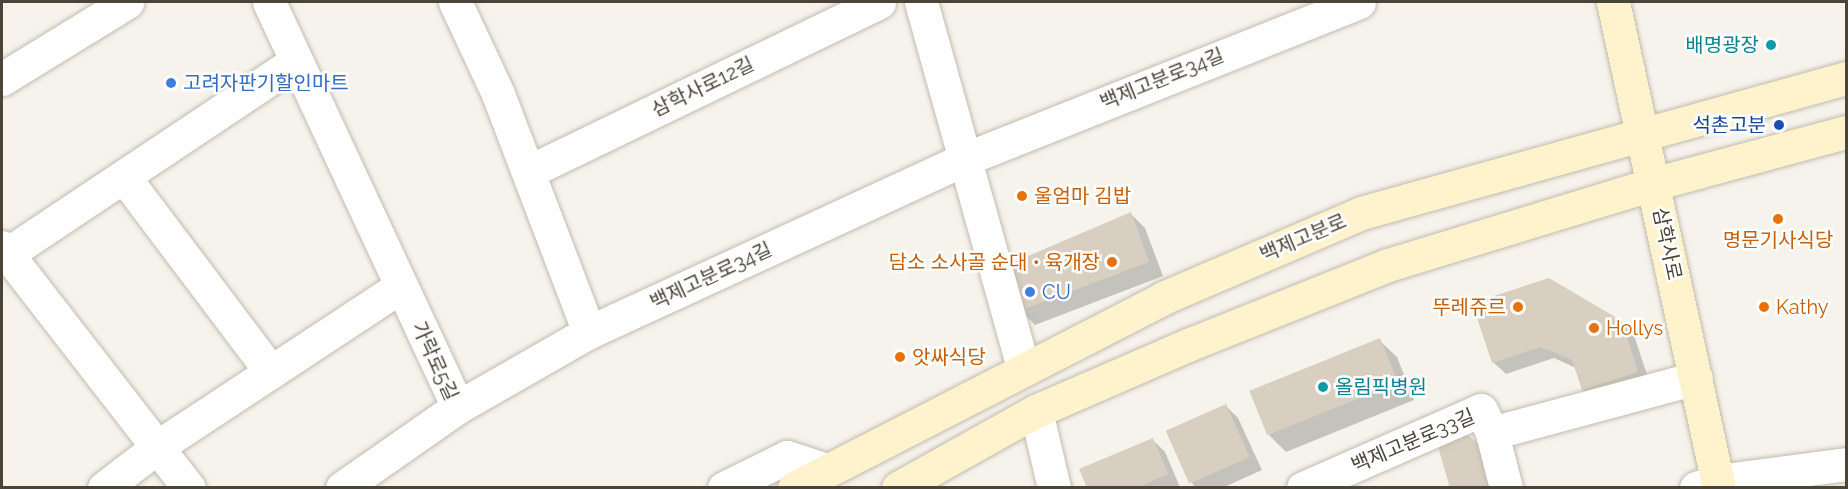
<!DOCTYPE html>
<html>
<head>
<meta charset="utf-8">
<style>
  body { margin:0 }
  #map { position:relative; width:1848px; height:489px; overflow:hidden; background:#f6f3ec; font-family:Raleway,"Noto Sans KR",sans-serif }
  div>[style] { position:absolute }
  [style*='--x'] { left:calc(var(--x)*1px); top:calc(var(--y)*1px); width:calc(var(--w)*1px); rotate:calc(var(--a)*1deg) }
  .shadow>* { inset:0; background:#0003 }
  .building>* { inset:0; background:#d8cfc1; transform-origin:0 0 }
  .roads { filter:drop-shadow(0 0 2px #c2bbae) drop-shadow(0 0 2px #c2bbae) }
  .street>* { height:33px; margin:-16.5px; padding:0 16.5px; transform-origin:16.5px; border-radius:16.5px; background:#fff }
  .secondary>* { height:33px; margin:-16.5px; padding:0 16.5px; transform-origin:16.5px; border-radius:16.5px; background:#fff3cd }
  .dots>* { width:16px; height:16px; translate:-50% -50%; box-sizing:border-box; border:3px solid #fff; border-radius:50% }
  span { translate:-50% -50%; white-space:nowrap; text-align:center; line-height:1.15; -webkit-text-stroke:5px #fff; paint-order:stroke }
  .culture-label { font-size:20px; color:#0d838f }
  .right { translate:-100% -50%; text-align:right }
  .left { translate:0 -50%; text-align:left }
  .street-label { font-size:20px; color:#4b4439 }
  .shop-label { font-size:20px; color:#366cbe }
  .transit-label { font-size:20px; color:#164399 }
  .food-label { font-size:20px; color:#c56008 }
  .frame { position:absolute; inset:0; border:3px solid #4b4439; pointer-events:none }
</style>
</head>
<body>
<div id="map">
  <div class="shadow">
    <div style="clip-path:polygon(1130px 213px,1145px 228px,1163px 276px,1035px 325px,1021px 311px)"></div>
    <div style="clip-path:polygon(1549px 280px,1621px 322px,1634px 335px,1650px 384px,1596px 402px,1583px 390px,1576px 368px,1554px 358px,1506px 374px,1493px 362px)"></div>
    <div style="clip-path:polygon(1379px 340px,1397px 357px,1414px 400px,1286px 452px,1269px 435px)"></div>
    <div style="clip-path:polygon(1225px 405px,1238px 418px,1262px 470px,1222px 488px,1196px 488px,1192px 483px)"></div>
    <div style="clip-path:polygon(1153px 440px,1165px 452px,1180px 487px,1089px 488px)"></div>
  </div>
  <div class="building">
    <div style="clip-path:polygon(1131px 212px,1149px 262px,1019px 311px,1007px 265px)"></div>
    <div style="clip-path:polygon(1549px 278px,1622px 321px,1638px 372px,1582px 390px,1572px 360px,1541px 347px,1492px 363px,1472px 303px)"></div>
    <div style="left:1380px;top:338px;width:48px;height:141px;rotate:68deg"></div>
    <div style="left:1226px;top:404px;width:58px;height:66px;rotate:66deg"></div>
    <div style="clip-path:polygon(1464px 432px,1483px 447px,1492px 488px,1450px 488px,1436px 440px)"></div>
    <div style="clip-path:polygon(1153px 438px,1168px 474px,1137px 488px,1087px 488px,1079px 469px)"></div>
  </div>
  <div class="roads">
    <div class="street">
      <div style="--x:269;--y:2;--w:447;--a:65"></div>
      <div style="--x:455;--y:2;--w:102;--a:64.9"></div>
      <div style="--x:498;--y:94;--w:255;--a:69.1"></div>
      <div style="--x:921;--y:2;--w:379;--a:74.4"></div>
      <div style="--x:2;--y:79;--w:147;--a:-31.6"></div>
      <div style="--x:528;--y:172;--w:390;--a:-25.8"></div>
      <div style="--x:124;--y:177;--w:244;--a:53"></div>
      <div style="--x:2;--y:247;--w:305;--a:52.2"></div>
      <div style="--x:7;--y:254;--w:346;--a:-33.7"></div>
      <div style="--x:1036;--y:411;--w:79;--a:76.8"></div>
      <div style="--x:1492;--y:433;--w:211;--a:-15.1"></div>
      <div style="--x:104;--y:488;--w:71;--a:-37.5"></div>
      <div style="--x:160;--y:445;--w:289;--a:-33.4"></div>
      <div style="--x:342;--y:488;--w:141;--a:-34.9"></div>
      <div style="--x:458;--y:407;--w:151;--a:-29.8"></div>
      <div style="--x:589;--y:332;--w:414;--a:-24.7"></div>
      <div style="--x:965;--y:159;--w:424;--a:-21.7"></div>
      <div style="--x:724;--y:488;--w:70;--a:-26.2"></div>
      <div style="--x:787;--y:457;--w:40;--a:18"></div>
      <div style="--x:1303;--y:488;--w:194;--a:-23.7"></div>
      <div style="--x:1481;--y:410;--w:25;--a:64"></div>
      <div style="--x:1492;--y:433;--w:57;--a:75.7"></div>
      <div style="--x:1696;--y:488;--w:22;--a:-18"></div>
      <div style="--x:1717;--y:481;--w:130;--a:-7.5"></div>
    </div>
    <div class="secondary">
      <div style="--x:1613;--y:2;--w:497;--a:77.7"></div>
      <div style="--x:794;--y:488;--w:415;--a:-27.2"></div>
      <div style="--x:1163;--y:298;--w:215;--a:-23.2"></div>
      <div style="--x:1361;--y:213;--w:503;--a:-15.55"></div>
      <div style="--x:898;--y:488;--w:158;--a:-29.2"></div>
      <div style="--x:1036;--y:411;--w:166;--a:-23.5"></div>
      <div style="--x:1188;--y:345;--w:215;--a:-21.8"></div>
      <div style="--x:1388;--y:265;--w:277;--a:-17"></div>
      <div style="--x:1653;--y:184;--w:200;--a:-15.1"></div>
    </div>
  </div>
  <div class="dots">
    <div style="left:1771px;top:45px;background:#0f9aa8"></div>
    <div style="left:171px;top:83px;background:#3f7fe0"></div>
    <div style="left:1779px;top:125px;background:#1a4fb4"></div>
    <div style="left:1022px;top:196px;background:#e8710a"></div>
    <div style="left:1778px;top:219px;background:#e8710a"></div>
    <div style="left:1112px;top:262px;background:#e8710a"></div>
    <div style="left:1030px;top:292px;background:#3f7fe0"></div>
    <div style="left:1518px;top:307px;background:#e8710a"></div>
    <div style="left:1764px;top:307px;background:#e8710a"></div>
    <div style="left:1594px;top:328px;background:#e8710a"></div>
    <div style="left:900px;top:357px;background:#e8710a"></div>
    <div style="left:1323px;top:387px;background:#0f9aa8"></div>
  </div>
  <div class="culture-label">
    <span class="right" style="left:1759px;top:45px">배명광장</span>
    <span class="left" style="left:1335px;top:387px">올림픽병원</span>
  </div>
  <div class="street-label">
    <span style="left:1162px;top:79px;rotate:-22deg">백제고분로34길</span>
    <span style="left:703px;top:87px;rotate:-26deg">삼학사로12길</span>
    <span style="left:1303px;top:238px;rotate:-23deg">백제고분로</span>
    <span style="left:1667px;top:244px;rotate:78deg">삼학사로</span>
    <span style="left:711px;top:276px;rotate:-25deg">백제고분로34길</span>
    <span style="left:435px;top:361px;rotate:66deg">가락로5길</span>
    <span style="left:1413px;top:441px;rotate:-23deg">백제고분로33길</span>
  </div>
  <div class="shop-label">
    <span class="left" style="left:183px;top:83px">고려자판기할인마트</span>
    <span class="left" style="left:1042px;top:292px">CU</span>
  </div>
  <div class="transit-label">
    <span class="right" style="left:1766px;top:125px">석촌고분</span>
  </div>
  <div class="food-label">
    <span class="left" style="left:1034px;top:196px">울엄마 김밥</span>
    <span style="left:1778px;top:240px">명문기사식당</span>
    <span class="right" style="left:1100px;top:262px">담소 소사골 순대 • 육개장</span>
    <span class="right" style="left:1506px;top:307px">뚜레쥬르</span>
    <span class="left" style="left:1776px;top:307px">Kathy</span>
    <span class="left" style="left:1606px;top:328px">Hollys</span>
    <span class="left" style="left:912px;top:357px">앗싸식당</span>
  </div>
  <div class="frame"></div>
</div>
</body>
</html>
